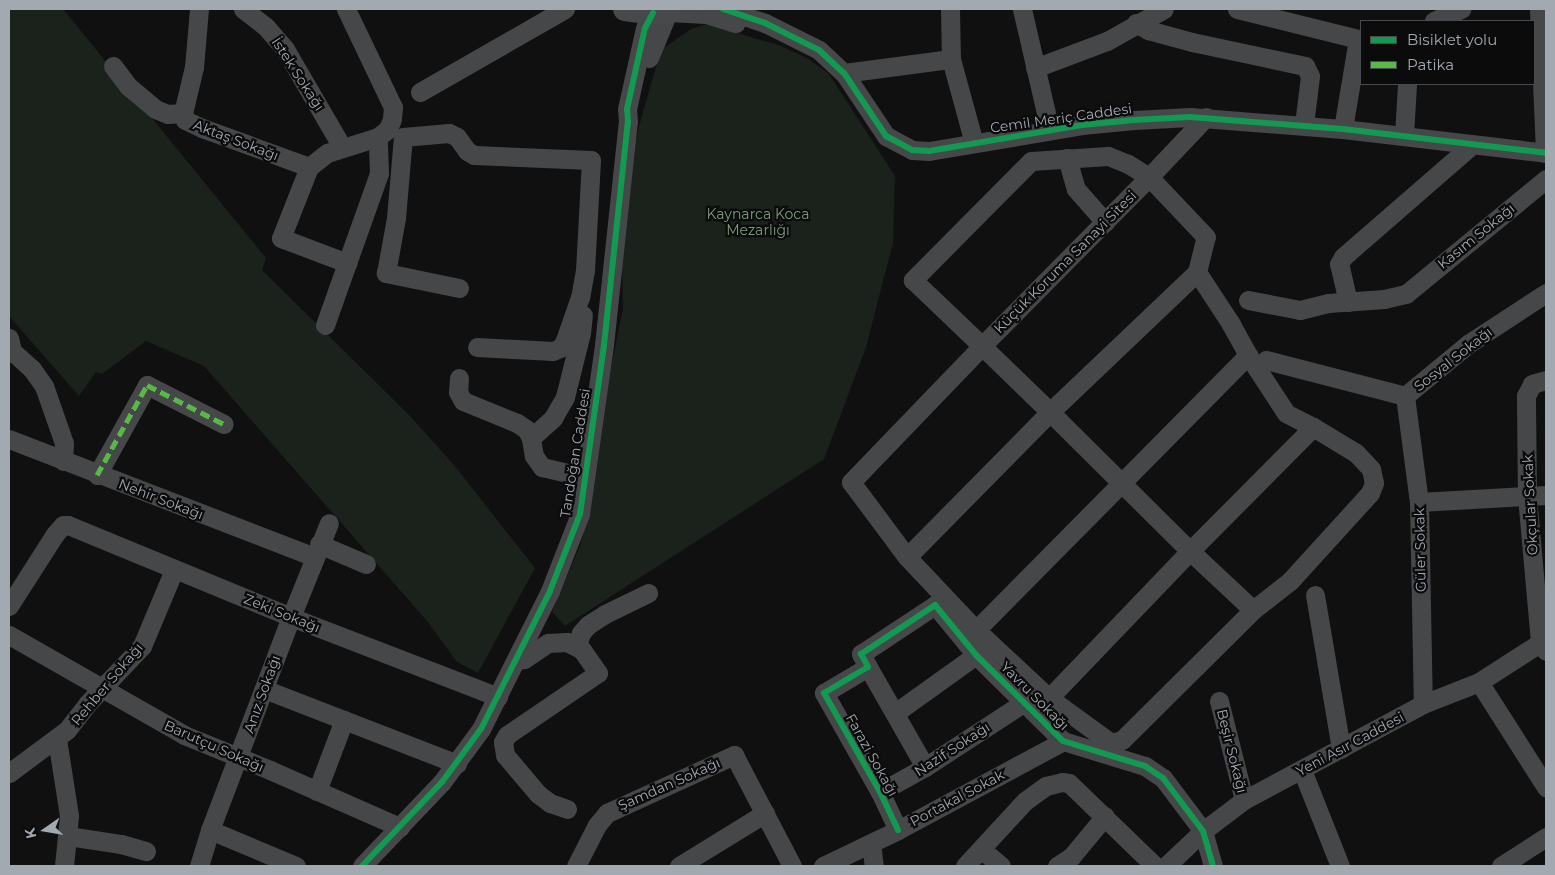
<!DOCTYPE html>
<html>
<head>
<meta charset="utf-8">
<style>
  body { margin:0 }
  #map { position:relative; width:1555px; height:875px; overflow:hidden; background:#101011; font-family:Montserrat,sans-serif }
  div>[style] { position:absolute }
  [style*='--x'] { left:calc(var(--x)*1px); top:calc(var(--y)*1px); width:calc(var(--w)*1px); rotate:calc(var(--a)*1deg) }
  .green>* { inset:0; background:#1b211b }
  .minor>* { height:19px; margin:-9.5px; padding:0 9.5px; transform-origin:9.5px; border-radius:9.5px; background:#454749 }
  .major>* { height:24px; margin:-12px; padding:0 12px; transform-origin:12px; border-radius:12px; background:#47494b }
  .quiet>* { height:5px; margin-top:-2.5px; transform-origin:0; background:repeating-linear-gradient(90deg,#58b947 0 10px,transparent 0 15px) }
  .cycleway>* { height:6px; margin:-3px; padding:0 3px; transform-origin:3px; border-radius:3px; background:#139951 }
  span { translate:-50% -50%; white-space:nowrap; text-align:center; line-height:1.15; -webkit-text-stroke:4.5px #0b0b0c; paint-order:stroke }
  .street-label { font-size:14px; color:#a2a9b1 }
  .park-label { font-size:14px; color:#7c9c79 }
  .frame { position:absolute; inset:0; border:10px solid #a2a9b1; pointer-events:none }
  .legend { position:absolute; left:1360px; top:20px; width:175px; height:65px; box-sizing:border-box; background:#0b0b0c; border:1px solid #474a4e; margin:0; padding:6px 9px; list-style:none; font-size:15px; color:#a2a9b1 }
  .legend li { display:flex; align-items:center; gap:10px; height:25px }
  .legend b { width:25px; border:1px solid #474a4e }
  .north { position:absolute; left:20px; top:805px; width:50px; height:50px; -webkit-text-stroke:4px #0b0b0c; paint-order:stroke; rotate:257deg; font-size:14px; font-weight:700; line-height:20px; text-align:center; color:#a2a9b1 }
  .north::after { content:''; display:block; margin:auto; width:18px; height:22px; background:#a2a9b1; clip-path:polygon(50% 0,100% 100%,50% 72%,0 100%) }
</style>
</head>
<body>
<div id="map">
  <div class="green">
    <div style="clip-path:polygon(9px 9px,63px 9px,266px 258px,262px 270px,409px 415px,454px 465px,535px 568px,478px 673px,457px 662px,427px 621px,204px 366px,146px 341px,102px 374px,96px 372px,79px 396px,9px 316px)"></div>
    <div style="clip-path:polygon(707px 24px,781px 46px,807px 58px,829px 74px,895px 176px,893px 243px,866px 347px,824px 459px,565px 626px,552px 612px,580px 546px,588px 516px,603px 406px,623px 309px,621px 230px,626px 190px,639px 126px,661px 50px,691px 29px)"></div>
  </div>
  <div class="minor">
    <div style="--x:199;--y:9;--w:58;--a:94.9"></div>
    <div style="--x:194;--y:67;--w:47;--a:103.4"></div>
    <div style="--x:183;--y:113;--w:7;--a:74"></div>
    <div style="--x:185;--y:120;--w:19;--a:25"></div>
    <div style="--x:202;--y:128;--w:114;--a:20"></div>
    <div style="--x:243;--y:9;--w:29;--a:38"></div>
    <div style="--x:266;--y:27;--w:29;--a:49"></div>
    <div style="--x:285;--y:49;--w:113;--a:59.8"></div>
    <div style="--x:346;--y:9;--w:109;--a:64.4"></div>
    <div style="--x:393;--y:107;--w:12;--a:95"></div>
    <div style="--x:392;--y:119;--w:11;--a:112"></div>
    <div style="--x:388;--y:129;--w:13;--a:141"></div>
    <div style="--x:378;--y:137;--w:53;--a:162.6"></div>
    <div style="--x:327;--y:153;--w:23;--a:142"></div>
    <div style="--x:309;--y:167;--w:76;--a:111.5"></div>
    <div style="--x:281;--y:238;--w:71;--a:20.7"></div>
    <div style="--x:723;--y:9;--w:44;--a:18.4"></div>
    <div style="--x:765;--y:23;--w:60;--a:26.6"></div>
    <div style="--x:819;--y:50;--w:34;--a:43"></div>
    <div style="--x:844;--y:73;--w:76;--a:56.3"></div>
    <div style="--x:886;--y:136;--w:30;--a:28"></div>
    <div style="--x:912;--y:150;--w:17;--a:3"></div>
    <div style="--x:929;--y:151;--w:155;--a:-9.6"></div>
    <div style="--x:1082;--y:125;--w:52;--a:-5.5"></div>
    <div style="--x:1134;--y:120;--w:56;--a:-3.1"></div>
    <div style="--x:1190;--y:117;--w:153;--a:4.5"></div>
    <div style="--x:1343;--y:129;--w:204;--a:6.7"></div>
    <div style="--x:950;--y:9;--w:50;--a:88.9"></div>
    <div style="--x:951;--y:59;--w:87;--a:74.7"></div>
    <div style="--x:1022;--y:9;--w:124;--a:77"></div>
    <div style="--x:1237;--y:9;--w:125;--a:13.9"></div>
    <div style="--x:1358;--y:39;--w:91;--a:99.5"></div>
    <div style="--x:1539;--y:9;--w:144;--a:87.6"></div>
    <div style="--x:1434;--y:21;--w:30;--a:-24"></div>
    <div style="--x:1136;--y:23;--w:14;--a:30"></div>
    <div style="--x:1148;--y:30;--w:46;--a:15.3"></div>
    <div style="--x:1192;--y:42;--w:116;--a:12"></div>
    <div style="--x:1305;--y:66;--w:11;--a:63"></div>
    <div style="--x:1310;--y:76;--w:49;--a:97"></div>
    <div style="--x:649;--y:58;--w:50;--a:-67.6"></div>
    <div style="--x:668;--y:12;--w:38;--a:3"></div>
    <div style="--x:706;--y:14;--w:31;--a:17"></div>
    <div style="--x:113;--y:66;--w:25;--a:53"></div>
    <div style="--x:128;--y:86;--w:35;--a:40"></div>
    <div style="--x:155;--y:109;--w:14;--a:21"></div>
    <div style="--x:168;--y:114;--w:15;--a:-4"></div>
    <div style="--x:1035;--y:68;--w:77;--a:-20.6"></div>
    <div style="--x:1107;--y:41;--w:65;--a:-29.3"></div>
    <div style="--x:844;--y:73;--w:108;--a:-7.5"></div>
    <div style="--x:420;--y:92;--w:167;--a:-29.8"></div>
    <div style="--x:1206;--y:117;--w:83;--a:133.5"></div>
    <div style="--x:1149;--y:177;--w:238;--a:134.7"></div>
    <div style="--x:982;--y:346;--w:189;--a:133.9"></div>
    <div style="--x:851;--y:482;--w:94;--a:53.3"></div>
    <div style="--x:907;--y:557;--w:100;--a:46.6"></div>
    <div style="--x:976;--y:630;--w:100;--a:43"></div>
    <div style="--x:1049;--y:698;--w:77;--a:36"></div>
    <div style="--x:1111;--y:743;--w:11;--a:-15"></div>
    <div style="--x:1122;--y:740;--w:185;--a:-44.8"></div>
    <div style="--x:1253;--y:610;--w:47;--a:-38.1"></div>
    <div style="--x:1290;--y:581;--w:119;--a:-47.7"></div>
    <div style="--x:1370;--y:493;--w:11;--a:-68"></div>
    <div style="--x:1374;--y:483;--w:14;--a:-102"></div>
    <div style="--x:1371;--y:469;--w:22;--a:-133"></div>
    <div style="--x:1356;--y:453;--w:50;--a:-148.8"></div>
    <div style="--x:1313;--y:427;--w:30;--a:-153"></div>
    <div style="--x:1286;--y:413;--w:69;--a:-123.2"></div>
    <div style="--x:1248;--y:355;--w:35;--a:-119"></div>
    <div style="--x:1231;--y:324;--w:62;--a:-123.2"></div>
    <div style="--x:1197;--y:272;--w:36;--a:-76"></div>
    <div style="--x:1206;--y:237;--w:83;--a:-133.5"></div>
    <div style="--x:1149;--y:177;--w:25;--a:-148"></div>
    <div style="--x:1128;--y:164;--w:22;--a:-158"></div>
    <div style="--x:1108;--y:156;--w:77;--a:176.3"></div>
    <div style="--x:1031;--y:161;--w:168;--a:134.8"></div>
    <div style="--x:913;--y:280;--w:95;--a:43.7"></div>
    <div style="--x:982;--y:346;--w:95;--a:44.1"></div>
    <div style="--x:1050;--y:412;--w:197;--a:44.8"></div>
    <div style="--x:1190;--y:551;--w:86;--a:43.1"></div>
    <div style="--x:1404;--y:136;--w:52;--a:-86.7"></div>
    <div style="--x:1067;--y:158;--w:32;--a:74"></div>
    <div style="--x:1076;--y:189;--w:44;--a:48.7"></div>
    <div style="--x:459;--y:288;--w:75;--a:-168.4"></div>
    <div style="--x:386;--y:273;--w:56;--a:-79.7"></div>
    <div style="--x:396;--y:218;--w:81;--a:-85.1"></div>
    <div style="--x:403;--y:137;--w:46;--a:-5"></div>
    <div style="--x:449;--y:133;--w:9;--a:27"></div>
    <div style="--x:457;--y:137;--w:17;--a:54"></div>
    <div style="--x:467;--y:151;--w:8;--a:30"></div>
    <div style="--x:474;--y:155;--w:117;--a:2.4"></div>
    <div style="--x:591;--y:160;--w:110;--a:93.1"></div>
    <div style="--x:585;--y:270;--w:27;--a:100"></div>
    <div style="--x:580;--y:297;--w:49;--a:109.2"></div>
    <div style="--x:564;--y:343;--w:6;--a:129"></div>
    <div style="--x:560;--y:348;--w:8;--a:157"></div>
    <div style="--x:553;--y:351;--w:76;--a:-177"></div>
    <div style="--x:1248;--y:300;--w:53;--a:10.9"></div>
    <div style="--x:1300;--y:310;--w:29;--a:-14"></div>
    <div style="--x:1328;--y:303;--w:56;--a:-4.1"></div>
    <div style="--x:1384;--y:299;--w:23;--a:-13"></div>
    <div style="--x:1406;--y:294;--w:181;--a:-39.4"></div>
    <div style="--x:1348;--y:302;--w:39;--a:-103"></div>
    <div style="--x:1339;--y:264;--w:8;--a:-60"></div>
    <div style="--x:1343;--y:257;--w:172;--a:-41"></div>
    <div style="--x:325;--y:325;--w:161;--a:-70.4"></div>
    <div style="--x:379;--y:173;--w:36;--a:-92"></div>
    <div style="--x:9;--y:338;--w:13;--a:77"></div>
    <div style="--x:12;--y:351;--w:27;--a:42"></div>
    <div style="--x:32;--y:369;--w:21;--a:55"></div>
    <div style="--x:44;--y:386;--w:60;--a:70.7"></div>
    <div style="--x:64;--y:443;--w:18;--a:93"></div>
    <div style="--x:1266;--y:360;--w:144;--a:14.5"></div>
    <div style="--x:1405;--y:396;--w:82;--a:-39.5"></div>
    <div style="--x:1468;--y:344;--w:93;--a:-33.2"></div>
    <div style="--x:459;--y:378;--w:14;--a:94"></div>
    <div style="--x:458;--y:392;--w:10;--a:61"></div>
    <div style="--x:463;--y:401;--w:58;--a:22.2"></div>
    <div style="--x:517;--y:423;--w:11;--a:34"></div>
    <div style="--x:526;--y:429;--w:10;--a:61"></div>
    <div style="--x:531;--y:438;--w:18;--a:81"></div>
    <div style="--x:534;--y:456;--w:14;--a:54"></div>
    <div style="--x:542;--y:467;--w:44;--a:13.1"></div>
    <div style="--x:1405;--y:396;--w:107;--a:82.5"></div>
    <div style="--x:1419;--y:502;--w:202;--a:88.9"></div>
    <div style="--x:531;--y:438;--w:30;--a:-42"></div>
    <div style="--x:553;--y:418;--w:24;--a:-60"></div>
    <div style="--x:565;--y:397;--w:66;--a:-76"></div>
    <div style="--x:581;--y:333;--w:18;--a:-84"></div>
    <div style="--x:9;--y:439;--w:328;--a:21.1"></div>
    <div style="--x:97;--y:475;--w:103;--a:-60.9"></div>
    <div style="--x:147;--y:385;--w:86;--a:26.9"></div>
    <div style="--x:1419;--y:502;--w:127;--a:-3.2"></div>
    <div style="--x:319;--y:544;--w:51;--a:23.1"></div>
    <div style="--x:907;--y:557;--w:204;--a:-45.4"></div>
    <div style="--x:1050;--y:412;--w:203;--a:-43.6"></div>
    <div style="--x:1315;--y:595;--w:156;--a:80.4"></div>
    <div style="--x:9;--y:606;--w:85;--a:-57.4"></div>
    <div style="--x:55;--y:534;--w:12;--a:-48"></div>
    <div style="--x:63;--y:525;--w:5;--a:0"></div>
    <div style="--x:68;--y:525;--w:241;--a:22.4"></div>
    <div style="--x:291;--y:617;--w:222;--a:21.1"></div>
    <div style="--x:976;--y:630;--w:387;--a:-45.3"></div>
    <div style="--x:9;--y:635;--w:202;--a:29.7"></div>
    <div style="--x:184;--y:735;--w:93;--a:22.1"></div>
    <div style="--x:270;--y:770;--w:142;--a:23.7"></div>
    <div style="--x:577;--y:646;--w:14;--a:-73"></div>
    <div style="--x:581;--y:633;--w:11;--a:-49"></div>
    <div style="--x:588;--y:625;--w:20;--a:-33"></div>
    <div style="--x:605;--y:614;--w:48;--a:-26"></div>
    <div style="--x:1546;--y:651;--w:11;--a:-124"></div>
    <div style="--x:1540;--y:642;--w:146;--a:-95.1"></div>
    <div style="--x:1527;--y:497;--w:101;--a:-90.6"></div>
    <div style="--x:1526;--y:396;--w:13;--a:-63"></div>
    <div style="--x:1532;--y:384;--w:15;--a:-16"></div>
    <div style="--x:516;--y:660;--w:8;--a:-7"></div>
    <div style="--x:524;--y:659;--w:29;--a:-34"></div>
    <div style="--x:548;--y:643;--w:19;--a:-3"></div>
    <div style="--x:567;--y:642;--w:17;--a:28"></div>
    <div style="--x:582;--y:650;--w:28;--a:55"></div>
    <div style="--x:598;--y:673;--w:110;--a:145.7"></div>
    <div style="--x:507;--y:735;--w:8;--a:120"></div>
    <div style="--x:503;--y:742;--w:13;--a:81"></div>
    <div style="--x:505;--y:755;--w:51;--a:49.8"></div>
    <div style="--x:538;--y:794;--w:15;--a:37"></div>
    <div style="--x:550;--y:803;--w:18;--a:19"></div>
    <div style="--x:868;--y:667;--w:115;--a:60.3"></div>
    <div style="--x:1479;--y:682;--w:125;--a:57.5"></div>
    <div style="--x:264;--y:689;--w:207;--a:21.2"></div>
    <div style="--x:1049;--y:698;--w:204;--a:-46.2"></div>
    <div style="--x:1190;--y:551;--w:175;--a:-45.2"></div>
    <div style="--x:1219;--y:701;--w:102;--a:75.8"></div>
    <div style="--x:895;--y:713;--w:100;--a:-35.6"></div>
    <div style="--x:57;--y:739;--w:78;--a:81.1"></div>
    <div style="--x:69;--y:816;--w:50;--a:95.7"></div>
    <div style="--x:1302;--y:770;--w:103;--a:68.4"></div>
    <div style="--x:9;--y:773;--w:72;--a:-36.6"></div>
    <div style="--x:67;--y:730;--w:33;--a:-52"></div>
    <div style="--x:87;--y:704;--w:80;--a:-46.5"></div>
    <div style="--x:142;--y:646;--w:82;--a:-67.2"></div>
    <div style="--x:317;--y:791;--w:76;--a:-69.2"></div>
    <div style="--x:880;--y:792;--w:51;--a:-29.1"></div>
    <div style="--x:925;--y:767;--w:117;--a:-33.1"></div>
    <div style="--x:210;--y:830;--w:93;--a:22.7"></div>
    <div style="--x:898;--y:830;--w:42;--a:-115.3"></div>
    <div style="--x:880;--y:792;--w:114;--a:-119.5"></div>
    <div style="--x:824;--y:693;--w:51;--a:-30.6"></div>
    <div style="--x:868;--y:667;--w:15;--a:-118"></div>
    <div style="--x:861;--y:654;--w:89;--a:-33.5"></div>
    <div style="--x:935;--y:605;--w:65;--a:50.6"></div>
    <div style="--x:976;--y:655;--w:122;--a:44.7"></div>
    <div style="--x:1063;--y:741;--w:86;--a:17"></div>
    <div style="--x:1145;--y:766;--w:22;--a:34"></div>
    <div style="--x:1163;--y:778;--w:66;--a:53"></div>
    <div style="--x:1203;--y:831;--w:36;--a:74"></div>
    <div style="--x:68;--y:836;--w:54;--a:8.6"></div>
    <div style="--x:121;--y:844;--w:26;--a:16"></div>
    <div style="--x:871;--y:843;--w:23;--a:83"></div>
    <div style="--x:981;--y:849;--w:26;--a:40"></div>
    <div style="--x:199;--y:866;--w:38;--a:-73"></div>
    <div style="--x:210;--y:830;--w:228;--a:-69.2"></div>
    <div style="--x:291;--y:617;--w:101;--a:-68"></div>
    <div style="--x:362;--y:866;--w:116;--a:-46.4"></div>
    <div style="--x:442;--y:782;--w:66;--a:-53.7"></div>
    <div style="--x:481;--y:729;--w:154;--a:-63.4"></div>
    <div style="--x:550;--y:591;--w:83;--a:-68.7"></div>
    <div style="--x:580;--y:514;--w:171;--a:-81.9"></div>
    <div style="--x:604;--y:345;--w:224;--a:-83.9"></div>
    <div style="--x:628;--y:122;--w:13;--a:-94"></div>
    <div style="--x:627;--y:109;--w:83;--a:-77.5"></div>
    <div style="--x:645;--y:28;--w:17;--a:-62"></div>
    <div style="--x:576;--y:866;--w:46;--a:-62.9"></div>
    <div style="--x:597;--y:825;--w:16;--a:-50"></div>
    <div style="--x:607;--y:813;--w:140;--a:-24.5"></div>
    <div style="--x:734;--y:755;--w:125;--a:62.4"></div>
    <div style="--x:679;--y:866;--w:101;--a:-31.6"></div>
    <div style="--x:823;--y:866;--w:83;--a:-25.6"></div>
    <div style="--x:898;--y:830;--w:187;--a:-28.3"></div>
    <div style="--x:965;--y:866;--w:88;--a:-47.3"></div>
    <div style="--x:1025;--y:801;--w:26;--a:-36"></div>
    <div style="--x:1046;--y:786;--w:16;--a:-14"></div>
    <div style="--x:1062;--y:782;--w:7;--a:8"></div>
    <div style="--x:1069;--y:783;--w:120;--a:44"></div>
    <div style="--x:1057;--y:866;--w:17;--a:-33"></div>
    <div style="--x:1071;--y:857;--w:53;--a:-50.3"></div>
    <div style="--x:1166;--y:866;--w:51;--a:-43.4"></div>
    <div style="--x:1203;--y:831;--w:51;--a:-37.1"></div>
    <div style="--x:1244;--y:800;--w:203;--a:-28.2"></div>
    <div style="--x:1423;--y:704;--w:60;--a:-21.4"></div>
    <div style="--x:1479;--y:682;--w:80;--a:-32.7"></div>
    <div style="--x:1501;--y:866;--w:54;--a:-32.8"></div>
  </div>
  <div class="major">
    <div style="--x:625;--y:9;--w:28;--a:8"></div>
    <div style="--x:653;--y:13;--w:15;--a:-4"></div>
    <div style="--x:668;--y:12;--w:3;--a:-72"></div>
  </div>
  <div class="quiet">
    <div style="--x:97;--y:475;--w:103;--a:-60.9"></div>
    <div style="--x:147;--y:385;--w:86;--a:26.9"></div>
  </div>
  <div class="cycleway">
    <div style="--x:723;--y:9;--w:44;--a:18.4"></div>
    <div style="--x:765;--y:23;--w:60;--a:26.6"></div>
    <div style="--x:819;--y:50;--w:34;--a:43"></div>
    <div style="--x:844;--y:73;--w:76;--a:56.3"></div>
    <div style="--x:886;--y:136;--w:30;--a:28"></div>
    <div style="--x:912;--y:150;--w:17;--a:3"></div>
    <div style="--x:929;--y:151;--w:155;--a:-9.6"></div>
    <div style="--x:1082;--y:125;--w:52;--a:-5.5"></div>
    <div style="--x:1134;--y:120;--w:56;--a:-3.1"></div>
    <div style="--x:1190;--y:117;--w:153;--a:4.5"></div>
    <div style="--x:1343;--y:129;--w:204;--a:6.7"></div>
    <div style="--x:898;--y:830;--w:42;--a:-115.3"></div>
    <div style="--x:880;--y:792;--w:114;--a:-119.5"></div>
    <div style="--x:824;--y:693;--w:51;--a:-30.6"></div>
    <div style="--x:868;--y:667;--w:15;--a:-118"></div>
    <div style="--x:861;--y:654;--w:89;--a:-33.5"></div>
    <div style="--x:935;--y:605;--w:65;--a:50.6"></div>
    <div style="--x:976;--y:655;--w:122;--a:44.7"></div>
    <div style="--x:1063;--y:741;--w:86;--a:17"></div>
    <div style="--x:1145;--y:766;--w:22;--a:34"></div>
    <div style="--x:1163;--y:778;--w:66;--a:53"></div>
    <div style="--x:1203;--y:831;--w:36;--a:74"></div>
    <div style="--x:362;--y:866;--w:116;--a:-46.4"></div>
    <div style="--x:442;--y:782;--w:66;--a:-53.7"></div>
    <div style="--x:481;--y:729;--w:154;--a:-63.4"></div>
    <div style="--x:550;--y:591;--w:83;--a:-68.7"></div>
    <div style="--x:580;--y:514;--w:171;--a:-81.9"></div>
    <div style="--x:604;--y:345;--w:224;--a:-83.9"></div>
    <div style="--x:628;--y:122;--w:13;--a:-94"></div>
    <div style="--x:627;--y:109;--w:83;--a:-77.5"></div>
    <div style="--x:645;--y:28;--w:17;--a:-62"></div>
  </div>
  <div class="street-label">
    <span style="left:298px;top:74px;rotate:57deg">İstek Sokağı</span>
    <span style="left:1061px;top:118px;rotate:-8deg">Cemil Meriç Caddesi</span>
    <span style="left:236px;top:140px;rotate:21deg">Aktaş Sokağı</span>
    <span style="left:1476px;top:236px;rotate:-39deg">Kasım Sokağı</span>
    <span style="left:1065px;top:262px;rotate:-45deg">Küçük Koruma Sanayi Sitesi</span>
    <span style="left:1453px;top:359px;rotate:-38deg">Sosyal Sokağı</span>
    <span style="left:575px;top:453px;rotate:-81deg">Tandoğan Caddesi</span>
    <span style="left:161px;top:499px;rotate:21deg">Nehir Sokağı</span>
    <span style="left:1530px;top:505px;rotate:-93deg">Okçular Sokak</span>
    <span style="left:1420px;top:550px;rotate:-91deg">Güler Sokak</span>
    <span style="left:282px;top:613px;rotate:22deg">Zeki Sokağı</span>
    <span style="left:107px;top:684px;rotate:-50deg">Rehber Sokağı</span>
    <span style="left:262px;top:694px;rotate:-70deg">Anız Sokağı</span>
    <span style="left:1035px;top:696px;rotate:45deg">Yavru Sokağı</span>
    <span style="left:1350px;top:744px;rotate:-28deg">Yeni Asır Caddesi</span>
    <span style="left:214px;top:746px;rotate:24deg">Barutçu Sokağı</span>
    <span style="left:952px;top:749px;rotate:-33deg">Nazif Sokağı</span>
    <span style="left:1232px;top:751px;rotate:76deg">Beşir Sokağı</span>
    <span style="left:872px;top:755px;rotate:61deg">Farazi Sokağı</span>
    <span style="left:669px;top:784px;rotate:-24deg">Şamdan Sokağı</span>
    <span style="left:957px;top:798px;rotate:-28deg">Portakal Sokak</span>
  </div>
  <div class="park-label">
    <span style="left:758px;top:222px">Kaynarca Koca<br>Mezarlığı</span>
  </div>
  <div class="frame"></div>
  <ul class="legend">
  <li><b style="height:6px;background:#139951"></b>Bisiklet yolu</li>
  <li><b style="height:6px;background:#58b947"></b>Patika</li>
  </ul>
  <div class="north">K</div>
</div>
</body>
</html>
